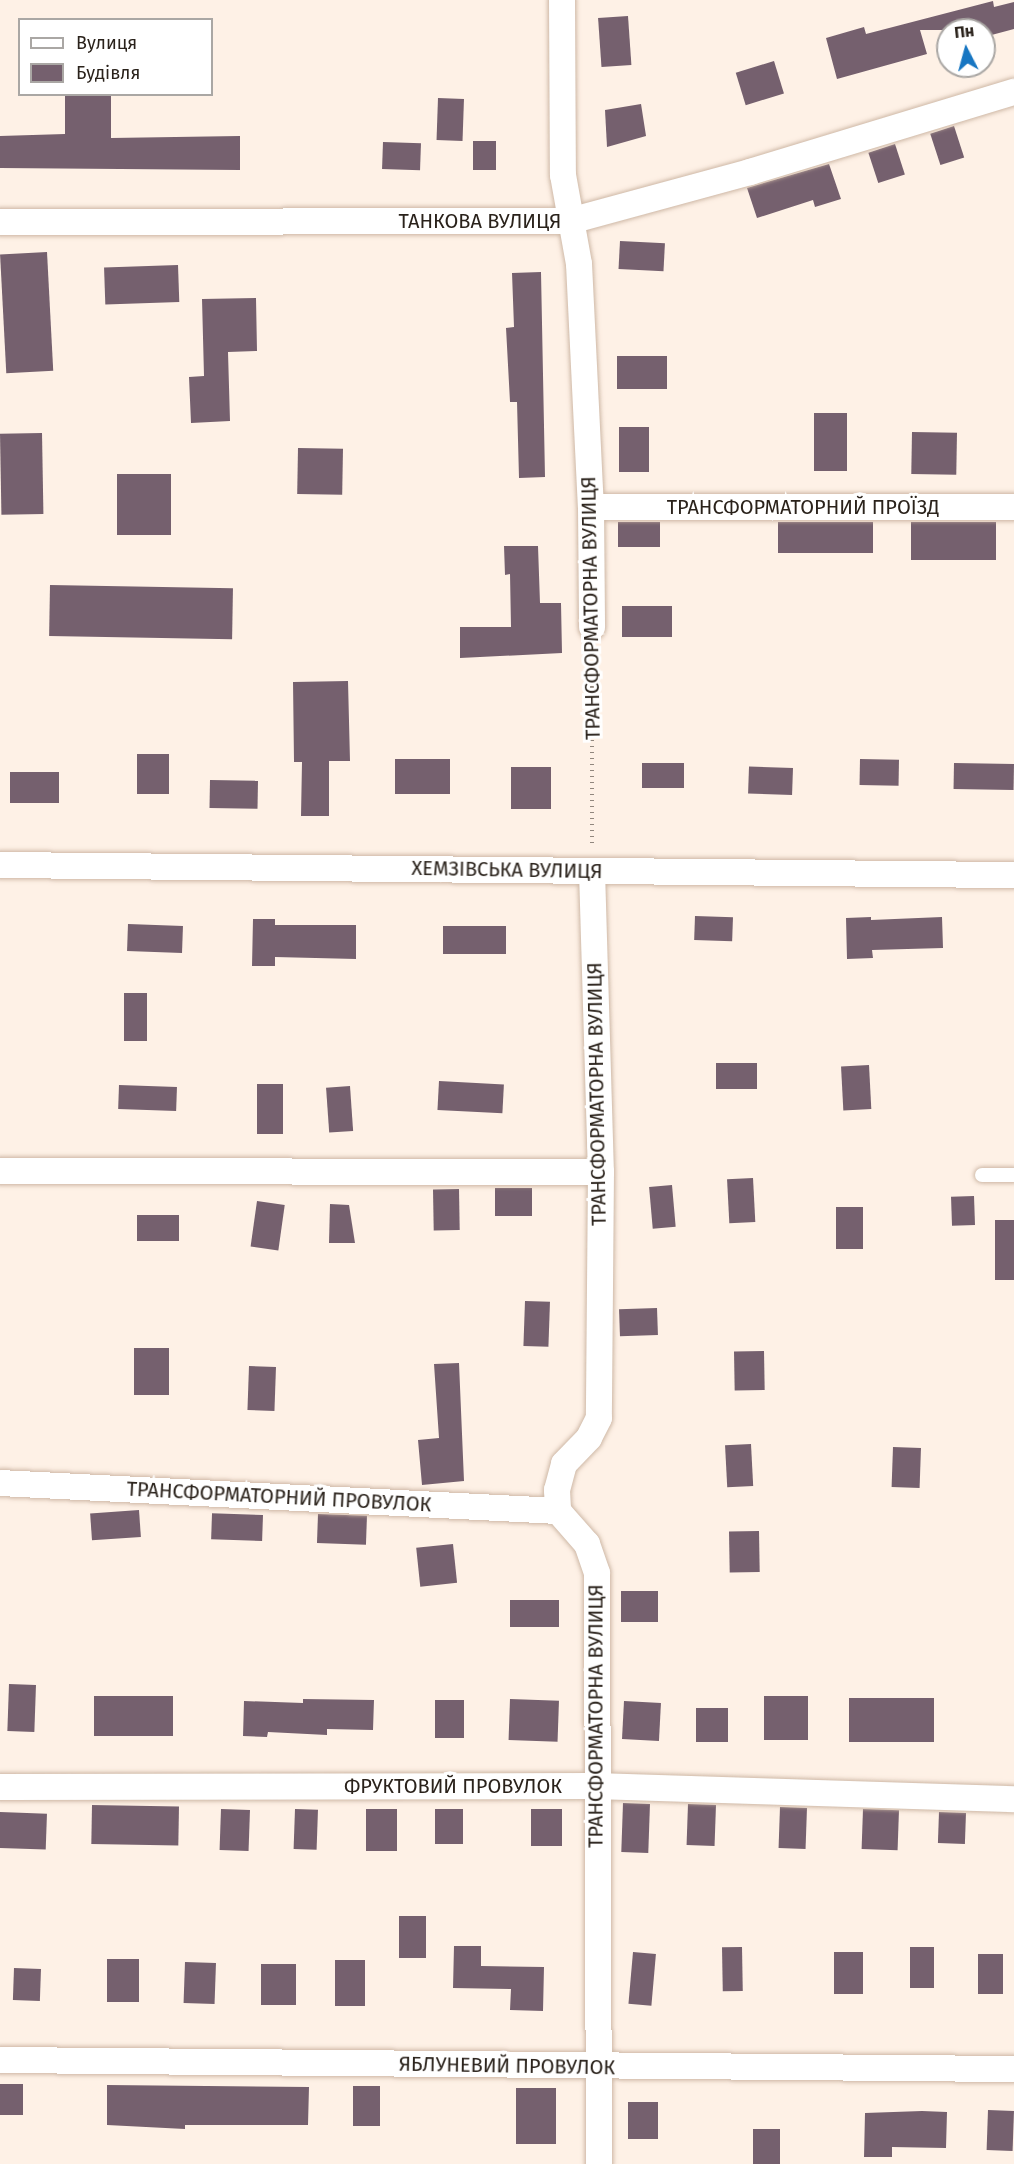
<!DOCTYPE html>
<html>
<head>
<meta charset="utf-8">
<style>
  body { margin:0 }
  #map { position:relative; width:1014px; height:2164px; overflow:hidden; background:#fef1e6; font-family:"Fira Sans",sans-serif }
  div>[style] { position:absolute }
  [style*='--x'] { left:calc(var(--x)*1px); top:calc(var(--y)*1px); width:calc(var(--w)*1px); rotate:calc(var(--a)*1deg) }
  .building>* { inset:0; background:#75606e; transform-origin:0 0 }
  .path>* { height:4px; margin-top:-2px; transform-origin:0; background:repeating-linear-gradient(90deg,#91877e 0 1.5px,transparent 0 6px) }
  .roads { filter:drop-shadow(0 0 2px #ceb8a6) drop-shadow(0 0 2px #ceb8a6) }
  .lane>* { height:14px; margin:-7px; padding:0 7px; transform-origin:7px; border-radius:7px; background:#fff }
  .street>* { height:26px; margin:-13px; padding:0 13px; transform-origin:13px; border-radius:13px; background:#fff }
  span { translate:-50% -50%; white-space:nowrap; text-align:center; line-height:1.15; -webkit-text-stroke:6px #fff; paint-order:stroke }
  .street-label { font-size:20px; color:#2a221b }
  .legend { position:absolute; left:18px; top:18px; width:195px; height:78px; box-sizing:border-box; background:#fff; border:2px solid #aaa7a4; margin:0; padding:8px 10px; list-style:none; font-size:18px; color:#2a221b }
  .legend li { display:flex; align-items:center; gap:12px; height:30px }
  .legend b { width:30px; border:2px solid #aaa7a4 }
  .north { position:absolute; left:936px; top:18px; width:60px; height:60px; box-sizing:border-box; background:#fff; border:2px solid #aaa7a4; border-radius:50%; rotate:354deg; font-size:16px; font-weight:700; line-height:24px; text-align:center; color:#2a221b }
  .north::after { content:''; display:block; margin:auto; width:21px; height:27px; background:#1776c2; clip-path:polygon(50% 0,100% 100%,50% 72%,0 100%) }
</style>
</head>
<body>
<div id="map">
  <div class="building">
    <div style="clip-path:polygon(993px 1px,994px 7px,1014px 2px,1014px 29px,984px 37px,984px 30px,920px 30px,927px 54px,837px 79px,826px 38px,864px 27px,866px 34px)"></div>
    <div style="left:628px;top:16px;width:49px;height:30px;rotate:86deg"></div>
    <div style="left:774px;top:61px;width:34px;height:40px;rotate:73deg"></div>
    <div style="clip-path:polygon(65px 94px,111px 94px,111px 138px,240px 136px,240px 170px,0 168px,0 136px,65px 134px)"></div>
    <div style="left:438px;top:98px;width:26px;height:42px;rotate:2deg"></div>
    <div style="clip-path:polygon(641px 104px,646px 136px,607px 147px,605px 110px)"></div>
    <div style="left:954px;top:126px;width:33px;height:25px;rotate:72deg"></div>
    <div style="left:473px;top:141px;width:23px;height:29px"></div>
    <div style="left:383px;top:142px;width:38px;height:27px;rotate:2deg"></div>
    <div style="left:895px;top:144px;width:32px;height:28px;rotate:72deg"></div>
    <div style="clip-path:polygon(829px 164px,841px 199px,815px 207px,813px 200px,757px 218px,747px 188px)"></div>
    <div style="left:620px;top:241px;width:45px;height:28px;rotate:3deg"></div>
    <div style="left:47px;top:252px;width:119px;height:47px;rotate:87deg"></div>
    <div style="left:178px;top:265px;width:37px;height:74px;rotate:88deg"></div>
    <div style="clip-path:polygon(541px 272px,545px 477px,519px 478px,517px 402px,510px 402px,506px 328px,514px 327px,512px 273px)"></div>
    <div style="clip-path:polygon(256px 298px,257px 351px,228px 352px,230px 421px,191px 423px,189px 377px,204px 376px,202px 299px)"></div>
    <div style="left:667px;top:356px;width:33px;height:50px;rotate:90deg"></div>
    <div style="left:814px;top:413px;width:33px;height:58px"></div>
    <div style="left:619px;top:427px;width:30px;height:45px"></div>
    <div style="left:912px;top:432px;width:45px;height:42px;rotate:1deg"></div>
    <div style="left:42px;top:433px;width:81px;height:42px;rotate:89deg"></div>
    <div style="left:298px;top:448px;width:45px;height:46px;rotate:1deg"></div>
    <div style="left:171px;top:474px;width:61px;height:54px;rotate:90deg"></div>
    <div style="left:618px;top:522px;width:42px;height:25px"></div>
    <div style="left:778px;top:522px;width:95px;height:31px"></div>
    <div style="left:911px;top:522px;width:85px;height:38px"></div>
    <div style="clip-path:polygon(504px 546px,538px 546px,540px 603px,561px 603px,562px 653px,460px 658px,460px 627px,511px 627px,510px 574px,505px 575px)"></div>
    <div style="left:50px;top:585px;width:183px;height:51px;rotate:1deg"></div>
    <div style="left:672px;top:606px;width:31px;height:50px;rotate:90deg"></div>
    <div style="clip-path:polygon(348px 681px,350px 761px,329px 761px,329px 816px,301px 816px,302px 762px,294px 762px,293px 682px)"></div>
    <div style="left:137px;top:754px;width:32px;height:40px"></div>
    <div style="left:450px;top:759px;width:35px;height:55px;rotate:90deg"></div>
    <div style="left:860px;top:759px;width:39px;height:26px;rotate:1deg"></div>
    <div style="left:642px;top:763px;width:42px;height:25px"></div>
    <div style="left:954px;top:763px;width:60px;height:26px;rotate:1deg"></div>
    <div style="left:511px;top:767px;width:40px;height:42px"></div>
    <div style="left:793px;top:768px;width:27px;height:44px;rotate:92deg"></div>
    <div style="left:10px;top:772px;width:49px;height:31px"></div>
    <div style="left:210px;top:780px;width:48px;height:28px;rotate:1deg"></div>
    <div style="left:695px;top:916px;width:38px;height:24px;rotate:2deg"></div>
    <div style="clip-path:polygon(871px 917px,871px 920px,942px 917px,943px 948px,872px 950px,873px 958px,847px 959px,846px 918px)"></div>
    <div style="clip-path:polygon(253px 919px,275px 919px,275px 925px,356px 925px,356px 959px,275px 957px,275px 966px,252px 966px)"></div>
    <div style="left:128px;top:924px;width:55px;height:27px;rotate:2deg"></div>
    <div style="left:506px;top:926px;width:28px;height:63px;rotate:90deg"></div>
    <div style="left:124px;top:993px;width:23px;height:48px"></div>
    <div style="left:716px;top:1063px;width:41px;height:26px"></div>
    <div style="left:869px;top:1065px;width:44px;height:28px;rotate:87deg"></div>
    <div style="left:439px;top:1081px;width:65px;height:29px;rotate:3deg"></div>
    <div style="left:257px;top:1084px;width:26px;height:50px"></div>
    <div style="left:119px;top:1085px;width:58px;height:24px;rotate:2deg"></div>
    <div style="left:350px;top:1086px;width:45px;height:24px;rotate:86deg"></div>
    <div style="left:753px;top:1178px;width:44px;height:26px;rotate:87deg"></div>
    <div style="left:672px;top:1185px;width:42px;height:23px;rotate:85deg"></div>
    <div style="left:495px;top:1188px;width:37px;height:28px"></div>
    <div style="left:459px;top:1189px;width:41px;height:26px;rotate:89deg"></div>
    <div style="left:974px;top:1196px;width:29px;height:23px;rotate:88deg"></div>
    <div style="left:257px;top:1201px;width:28px;height:46px;rotate:8deg"></div>
    <div style="clip-path:polygon(330px 1204px,349px 1205px,355px 1243px,329px 1243px)"></div>
    <div style="left:836px;top:1207px;width:27px;height:42px"></div>
    <div style="left:137px;top:1215px;width:42px;height:26px"></div>
    <div style="left:1014px;top:1220px;width:60px;height:19px;rotate:90deg"></div>
    <div style="left:525px;top:1301px;width:25px;height:45px;rotate:2deg"></div>
    <div style="left:657px;top:1308px;width:27px;height:38px;rotate:88deg"></div>
    <div style="left:134px;top:1348px;width:35px;height:47px"></div>
    <div style="left:764px;top:1351px;width:39px;height:30px;rotate:89deg"></div>
    <div style="clip-path:polygon(459px 1363px,464px 1481px,422px 1485px,418px 1440px,439px 1438px,434px 1364px)"></div>
    <div style="left:249px;top:1366px;width:27px;height:44px;rotate:2deg"></div>
    <div style="left:751px;top:1444px;width:42px;height:26px;rotate:87deg"></div>
    <div style="left:893px;top:1447px;width:28px;height:40px;rotate:2deg"></div>
    <div style="left:139px;top:1510px;width:27px;height:49px;rotate:86deg"></div>
    <div style="left:318px;top:1514px;width:49px;height:29px;rotate:2deg"></div>
    <div style="left:263px;top:1515px;width:26px;height:51px;rotate:92deg"></div>
    <div style="left:759px;top:1531px;width:41px;height:30px;rotate:89deg"></div>
    <div style="left:453px;top:1544px;width:39px;height:37px;rotate:84deg"></div>
    <div style="left:621px;top:1591px;width:37px;height:31px"></div>
    <div style="left:510px;top:1600px;width:49px;height:27px"></div>
    <div style="left:9px;top:1684px;width:27px;height:47px;rotate:2deg"></div>
    <div style="left:173px;top:1696px;width:40px;height:79px;rotate:90deg"></div>
    <div style="left:764px;top:1696px;width:44px;height:44px"></div>
    <div style="left:849px;top:1698px;width:85px;height:44px"></div>
    <div style="clip-path:polygon(303px 1699px,374px 1700px,373px 1730px,327px 1729px,327px 1735px,268px 1732px,267px 1737px,243px 1736px,244px 1701px,303px 1703px)"></div>
    <div style="left:510px;top:1699px;width:49px;height:41px;rotate:2deg"></div>
    <div style="left:435px;top:1700px;width:29px;height:38px"></div>
    <div style="left:624px;top:1701px;width:37px;height:38px;rotate:3deg"></div>
    <div style="left:696px;top:1708px;width:32px;height:34px"></div>
    <div style="left:623px;top:1803px;width:27px;height:49px;rotate:2deg"></div>
    <div style="left:688px;top:1804px;width:28px;height:41px;rotate:2deg"></div>
    <div style="left:92px;top:1805px;width:87px;height:39px;rotate:1deg"></div>
    <div style="left:780px;top:1807px;width:27px;height:41px;rotate:2deg"></div>
    <div style="left:221px;top:1809px;width:29px;height:41px;rotate:2deg"></div>
    <div style="left:295px;top:1809px;width:23px;height:40px;rotate:2deg"></div>
    <div style="left:366px;top:1809px;width:31px;height:42px"></div>
    <div style="left:435px;top:1809px;width:28px;height:35px"></div>
    <div style="left:531px;top:1809px;width:31px;height:37px"></div>
    <div style="left:863px;top:1809px;width:36px;height:40px;rotate:2deg"></div>
    <div style="left:0;top:1812px;width:47px;height:36px;rotate:2deg"></div>
    <div style="left:939px;top:1812px;width:27px;height:31px;rotate:2deg"></div>
    <div style="left:399px;top:1916px;width:27px;height:42px"></div>
    <div style="clip-path:polygon(454px 1946px,481px 1946px,481px 1966px,544px 1967px,543px 2011px,510px 2010px,511px 1989px,453px 1988px)"></div>
    <div style="left:742px;top:1947px;width:44px;height:20px;rotate:89deg"></div>
    <div style="left:910px;top:1947px;width:24px;height:41px"></div>
    <div style="left:633px;top:1952px;width:23px;height:52px;rotate:5deg"></div>
    <div style="left:863px;top:1952px;width:42px;height:29px;rotate:90deg"></div>
    <div style="left:978px;top:1954px;width:25px;height:40px"></div>
    <div style="left:107px;top:1959px;width:32px;height:43px"></div>
    <div style="left:335px;top:1960px;width:30px;height:46px"></div>
    <div style="left:185px;top:1962px;width:31px;height:41px;rotate:2deg"></div>
    <div style="left:261px;top:1964px;width:35px;height:41px"></div>
    <div style="left:14px;top:1968px;width:27px;height:32px;rotate:2deg"></div>
    <div style="left:0;top:2084px;width:23px;height:31px"></div>
    <div style="clip-path:polygon(107px 2085px,309px 2087px,308px 2125px,185px 2125px,185px 2129px,107px 2125px)"></div>
    <div style="left:380px;top:2086px;width:40px;height:27px;rotate:90deg"></div>
    <div style="left:516px;top:2088px;width:40px;height:56px"></div>
    <div style="left:628px;top:2102px;width:30px;height:37px"></div>
    <div style="left:988px;top:2110px;width:26px;height:40px;rotate:2deg"></div>
    <div style="clip-path:polygon(922px 2111px,947px 2112px,946px 2148px,892px 2147px,892px 2157px,864px 2157px,865px 2113px)"></div>
    <div style="left:753px;top:2129px;width:27px;height:35px"></div>
  </div>
  <div class="path">
    <div style="--x:592;--y:650;--w:196;--a:90"></div>
  </div>
  <div class="roads">
    <div class="lane">
      <div style="--x:982;--y:1175;--w:32;--a:0"></div>
    </div>
    <div class="street">
      <div style="--x:562;--y:0;--w:175;--a:89.7"></div>
      <div style="--x:563;--y:175;--w:90;--a:79.8"></div>
      <div style="--x:579;--y:264;--w:243;--a:87.2"></div>
      <div style="--x:591;--y:507;--w:120;--a:89.5"></div>
      <div style="--x:0;--y:222;--w:570;--a:-0.1"></div>
      <div style="--x:570;--y:221;--w:187;--a:-15.2"></div>
      <div style="--x:750;--y:172;--w:276;--a:-16.9"></div>
      <div style="--x:591;--y:507;--w:423;--a:0"></div>
      <div style="--x:0;--y:865;--w:1014;--a:0.57"></div>
      <div style="--x:592;--y:871;--w:301;--a:88.3"></div>
      <div style="--x:601;--y:1172;--w:246;--a:90.5"></div>
      <div style="--x:599;--y:1418;--w:22;--a:117"></div>
      <div style="--x:589;--y:1438;--w:36;--a:134"></div>
      <div style="--x:564;--y:1464;--w:27;--a:105"></div>
      <div style="--x:557;--y:1490;--w:21;--a:87"></div>
      <div style="--x:558;--y:1511;--w:44;--a:48.7"></div>
      <div style="--x:587;--y:1544;--w:31;--a:71"></div>
      <div style="--x:597;--y:1573;--w:591;--a:89.81"></div>
      <div style="--x:0;--y:1171;--w:601;--a:0.1"></div>
      <div style="--x:0;--y:1483;--w:559;--a:2.87"></div>
      <div style="--x:0;--y:1787;--w:595;--a:-0.1"></div>
      <div style="--x:595;--y:1786;--w:419;--a:1.8"></div>
      <div style="--x:0;--y:2060;--w:1014;--a:0.51"></div>
    </div>
  </div>
  <div class="street-label">
    <span style="left:480px;top:221px">ТАНКОВА ВУЛИЦЯ</span>
    <span style="left:803px;top:507px">ТРАНСФОРМАТОРНИЙ ПРОЇЗД</span>
    <span style="left:591px;top:608px;rotate:-91deg">ТРАНСФОРМАТОРНА ВУЛИЦЯ</span>
    <span style="left:507px;top:870px;rotate:1deg">ХЕМЗІВСЬКА ВУЛИЦЯ</span>
    <span style="left:597px;top:1094px;rotate:-91deg">ТРАНСФОРМАТОРНА ВУЛИЦЯ</span>
    <span style="left:279px;top:1497px;rotate:3deg">ТРАНСФОРМАТОРНИЙ ПРОВУЛОК</span>
    <span style="left:596px;top:1716px;rotate:-90deg">ТРАНСФОРМАТОРНА ВУЛИЦЯ</span>
    <span style="left:453px;top:1786px">ФРУКТОВИЙ ПРОВУЛОК</span>
    <span style="left:507px;top:2066px;rotate:1deg">ЯБЛУНЕВИЙ ПРОВУЛОК</span>
  </div>
  <ul class="legend">
  <li><b style="height:8px;background:#fff"></b>Вулиця</li>
  <li><b style="height:16px;background:#75606e"></b>Будівля</li>
  </ul>
  <div class="north">Пн</div>
</div>
</body>
</html>
